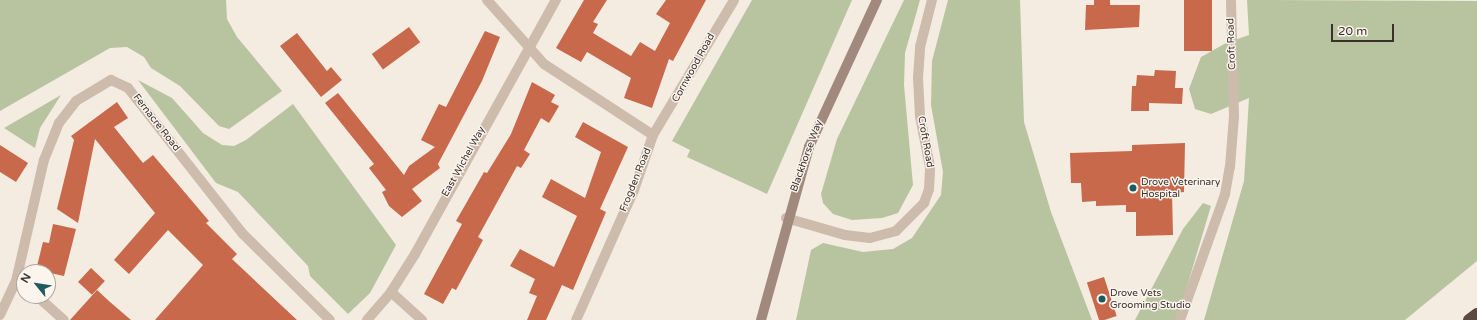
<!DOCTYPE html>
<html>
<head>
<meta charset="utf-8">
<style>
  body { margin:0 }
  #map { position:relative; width:1477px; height:320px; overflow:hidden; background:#f4ebe1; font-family:"Varela Round",sans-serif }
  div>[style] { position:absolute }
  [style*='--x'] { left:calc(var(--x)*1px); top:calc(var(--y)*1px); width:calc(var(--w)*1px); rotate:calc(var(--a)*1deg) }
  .green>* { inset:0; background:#b8c4a0 }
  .building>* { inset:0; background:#c8694b; transform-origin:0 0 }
  .minor>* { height:10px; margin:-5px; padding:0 5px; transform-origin:5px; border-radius:5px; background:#cdbbac }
  .secondary>* { height:10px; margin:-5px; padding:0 5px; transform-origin:5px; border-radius:5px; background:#a18a7d }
  .motorway>* { height:12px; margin:-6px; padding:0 6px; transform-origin:6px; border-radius:6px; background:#5c4a42 }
  .dots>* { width:11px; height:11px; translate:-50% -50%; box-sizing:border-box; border:2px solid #fbf5ee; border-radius:50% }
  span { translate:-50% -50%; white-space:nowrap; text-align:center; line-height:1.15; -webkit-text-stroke:3px #fbf5ee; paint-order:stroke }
  .street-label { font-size:10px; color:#3b302b }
  .poi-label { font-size:10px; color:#3b302b }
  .left { translate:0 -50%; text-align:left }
  .north { position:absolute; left:16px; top:264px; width:40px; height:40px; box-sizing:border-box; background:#fbf5ee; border:1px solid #aea6a0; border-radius:50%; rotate:300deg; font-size:11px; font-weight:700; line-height:16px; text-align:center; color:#3b302b }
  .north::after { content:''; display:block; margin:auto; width:14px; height:18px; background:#1f5a5e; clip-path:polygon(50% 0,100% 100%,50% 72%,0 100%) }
  .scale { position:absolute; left:1331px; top:24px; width:63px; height:18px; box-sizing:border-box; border:2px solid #3b302b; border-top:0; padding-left:5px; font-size:12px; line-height:14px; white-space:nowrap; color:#3b302b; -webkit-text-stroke:3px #fbf5ee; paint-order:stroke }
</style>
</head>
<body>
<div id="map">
  <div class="green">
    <div style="clip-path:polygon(0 0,226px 0,227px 19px,237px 37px,282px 91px,229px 129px,219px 126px,180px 86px,151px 68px,144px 57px,127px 47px,110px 48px,0 111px)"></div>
    <div style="clip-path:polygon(752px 0,852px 0,767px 194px,687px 157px,690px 150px,672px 141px)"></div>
    <div style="clip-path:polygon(904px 0,920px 0,905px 53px,904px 85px,913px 185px,898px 213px,882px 218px,852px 220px,833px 214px,823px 203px,821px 194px,837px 139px)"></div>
    <div style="clip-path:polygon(948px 0,1020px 0,1024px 122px,1051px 212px,1092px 320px,796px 320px,811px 250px,823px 243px,863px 252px,893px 249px,912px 238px,941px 195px,943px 172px,931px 105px,932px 61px)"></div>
    <div style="clip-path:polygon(1247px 0,1477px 1px,1477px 261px,1405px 320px,1204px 320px,1244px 181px,1249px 98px,1211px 114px,1195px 109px,1189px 89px,1201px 57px,1226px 43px,1249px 35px)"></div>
    <div style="clip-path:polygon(138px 80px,172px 98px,203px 133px,222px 145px,234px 146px,246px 140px,293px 104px,396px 245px,370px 293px,348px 314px,310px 276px,308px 266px,238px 192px,216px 183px)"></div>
    <div style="clip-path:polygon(61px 95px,40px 128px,35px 148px,4px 128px)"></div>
    <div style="clip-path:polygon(1203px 203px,1211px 206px,1177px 320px,1135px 320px,1183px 229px)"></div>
  </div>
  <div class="building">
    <div style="clip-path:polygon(584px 0,607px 0,593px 22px,598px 24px,593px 33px,631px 56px,640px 42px,655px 51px,670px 23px,656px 14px,666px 0,706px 0,673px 61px,669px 59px,652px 108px,624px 98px,631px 78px,587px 52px,581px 62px,556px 48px)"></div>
    <div style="clip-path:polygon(1094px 0,1110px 0,1110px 5px,1140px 5px,1139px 27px,1085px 30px,1086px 5px,1094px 5px)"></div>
    <div style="left:1184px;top:0;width:28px;height:51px"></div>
    <div style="left:409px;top:27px;width:19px;height:46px;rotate:54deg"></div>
    <div style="clip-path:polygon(485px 31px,500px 37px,482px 81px,438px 164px,440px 168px,412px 189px,422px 201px,402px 217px,389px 206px,382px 192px,386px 190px,369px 168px,374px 164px,325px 103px,338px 93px,404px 175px,409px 166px,435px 147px,421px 140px,439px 104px,446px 107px)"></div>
    <div style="clip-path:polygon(297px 33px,327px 71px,331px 67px,342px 80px,321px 97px,280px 46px)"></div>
    <div style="clip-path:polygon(1155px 70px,1176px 71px,1175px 88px,1183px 88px,1182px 104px,1149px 103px,1149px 111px,1131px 111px,1132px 86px,1136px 86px,1137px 75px,1154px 76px)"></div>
    <div style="clip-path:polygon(532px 82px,555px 95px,551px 102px,559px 106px,549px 123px,541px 118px,524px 150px,530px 154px,521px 168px,517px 166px,478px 237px,483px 240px,456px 290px,452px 288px,443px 304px,424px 294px,462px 224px,456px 221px,484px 172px,487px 173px,511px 134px)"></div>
    <div style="clip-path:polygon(117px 102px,128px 118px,114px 127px,143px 163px,153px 155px,209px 221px,206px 223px,237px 254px,232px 259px,297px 320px,155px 320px,203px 265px,168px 230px,129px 274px,114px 260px,155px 213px,95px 139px,78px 223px,57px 209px,74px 140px,71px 136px)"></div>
    <div style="clip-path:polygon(583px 122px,628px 147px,600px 209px,606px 212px,573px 290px,562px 285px,546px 320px,527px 320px,537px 296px,529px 293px,535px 279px,510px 266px,520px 249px,554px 267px,577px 216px,542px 197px,551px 179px,585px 198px,601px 152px,575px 137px)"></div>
    <div style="clip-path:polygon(1185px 143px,1184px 192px,1172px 193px,1173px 235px,1136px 236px,1136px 212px,1126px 212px,1126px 205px,1096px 206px,1096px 201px,1082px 202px,1081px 183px,1071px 183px,1070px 153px,1132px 151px,1132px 145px)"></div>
    <div style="clip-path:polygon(0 145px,28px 163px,16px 182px,0 172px)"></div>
    <div style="clip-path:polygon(53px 224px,76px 229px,64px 276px,36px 270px,43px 242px,49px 243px)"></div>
    <div style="left:91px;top:268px;width:19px;height:19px;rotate:43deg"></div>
    <div style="left:1104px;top:277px;width:41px;height:18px;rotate:72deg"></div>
    <div style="clip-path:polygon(97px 290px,110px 302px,131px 320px,70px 320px)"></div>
  </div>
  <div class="minor">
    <div style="--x:487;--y:0;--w:86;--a:48.3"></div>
    <div style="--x:544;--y:64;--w:130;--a:33.1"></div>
    <div style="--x:653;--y:135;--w:58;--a:109.1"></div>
    <div style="--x:634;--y:190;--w:142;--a:114"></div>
    <div style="--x:653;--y:135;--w:157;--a:-59"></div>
    <div style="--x:786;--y:218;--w:61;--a:16.1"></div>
    <div style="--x:845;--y:235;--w:25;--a:7"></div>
    <div style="--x:870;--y:238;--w:27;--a:-15"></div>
    <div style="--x:896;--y:231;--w:40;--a:-45"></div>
    <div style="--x:924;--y:203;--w:15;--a:-70"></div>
    <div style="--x:929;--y:189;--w:22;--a:-87"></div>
    <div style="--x:930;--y:167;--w:52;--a:-101.1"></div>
    <div style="--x:920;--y:116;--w:38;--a:-93"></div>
    <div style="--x:918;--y:78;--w:31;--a:-86"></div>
    <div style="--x:920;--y:47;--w:49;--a:-75.7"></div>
    <div style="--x:391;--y:292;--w:42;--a:42.1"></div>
    <div style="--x:37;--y:296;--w:36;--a:42"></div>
    <div style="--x:0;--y:315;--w:38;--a:-65"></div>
    <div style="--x:16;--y:281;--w:124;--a:-77"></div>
    <div style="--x:44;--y:160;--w:40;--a:-68"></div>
    <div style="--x:59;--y:123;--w:28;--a:-52"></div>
    <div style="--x:76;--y:101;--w:41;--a:-31"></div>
    <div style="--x:111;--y:80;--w:19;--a:25"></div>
    <div style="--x:128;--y:88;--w:186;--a:51.8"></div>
    <div style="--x:243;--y:234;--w:122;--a:44.7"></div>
    <div style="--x:367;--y:320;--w:37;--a:-49"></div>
    <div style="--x:391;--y:292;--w:45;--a:-57.7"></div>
    <div style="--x:415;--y:254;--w:291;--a:-61"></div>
    <div style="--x:1180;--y:320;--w:134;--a:-70.3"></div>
    <div style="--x:1225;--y:194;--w:27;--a:-80"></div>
    <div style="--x:1230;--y:167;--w:51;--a:-85.5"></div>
    <div style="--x:1234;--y:116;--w:116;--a:-91.5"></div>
  </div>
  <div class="secondary">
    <div style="--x:761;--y:320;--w:180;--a:-74.5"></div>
    <div style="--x:809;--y:147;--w:162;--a:-65.2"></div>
  </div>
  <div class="motorway">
    <div style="--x:1469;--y:320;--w:10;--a:-37"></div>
  </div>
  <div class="dots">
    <div style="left:1133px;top:188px;background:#1f5a5e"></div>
    <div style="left:1102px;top:299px;background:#1f5a5e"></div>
  </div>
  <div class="street-label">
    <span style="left:1232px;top:44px;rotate:-92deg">Croft Road</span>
    <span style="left:694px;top:68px;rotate:-61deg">Cornwood Road</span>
    <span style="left:156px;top:123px;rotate:52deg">Fernacre Road</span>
    <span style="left:925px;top:142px;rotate:80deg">Croft Road</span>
    <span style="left:807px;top:156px;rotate:-70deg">Blackhorse Way</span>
    <span style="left:464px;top:162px;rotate:-61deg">East Wichel Way</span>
    <span style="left:636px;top:180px;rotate:-68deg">Frogden Road</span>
  </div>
  <div class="poi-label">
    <span class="left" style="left:1141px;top:188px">Drove Veterinary<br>Hospital</span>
    <span class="left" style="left:1110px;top:299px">Drove Vets<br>Grooming Studio</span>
  </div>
  <div class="north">N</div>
  <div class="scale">20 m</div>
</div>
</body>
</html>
